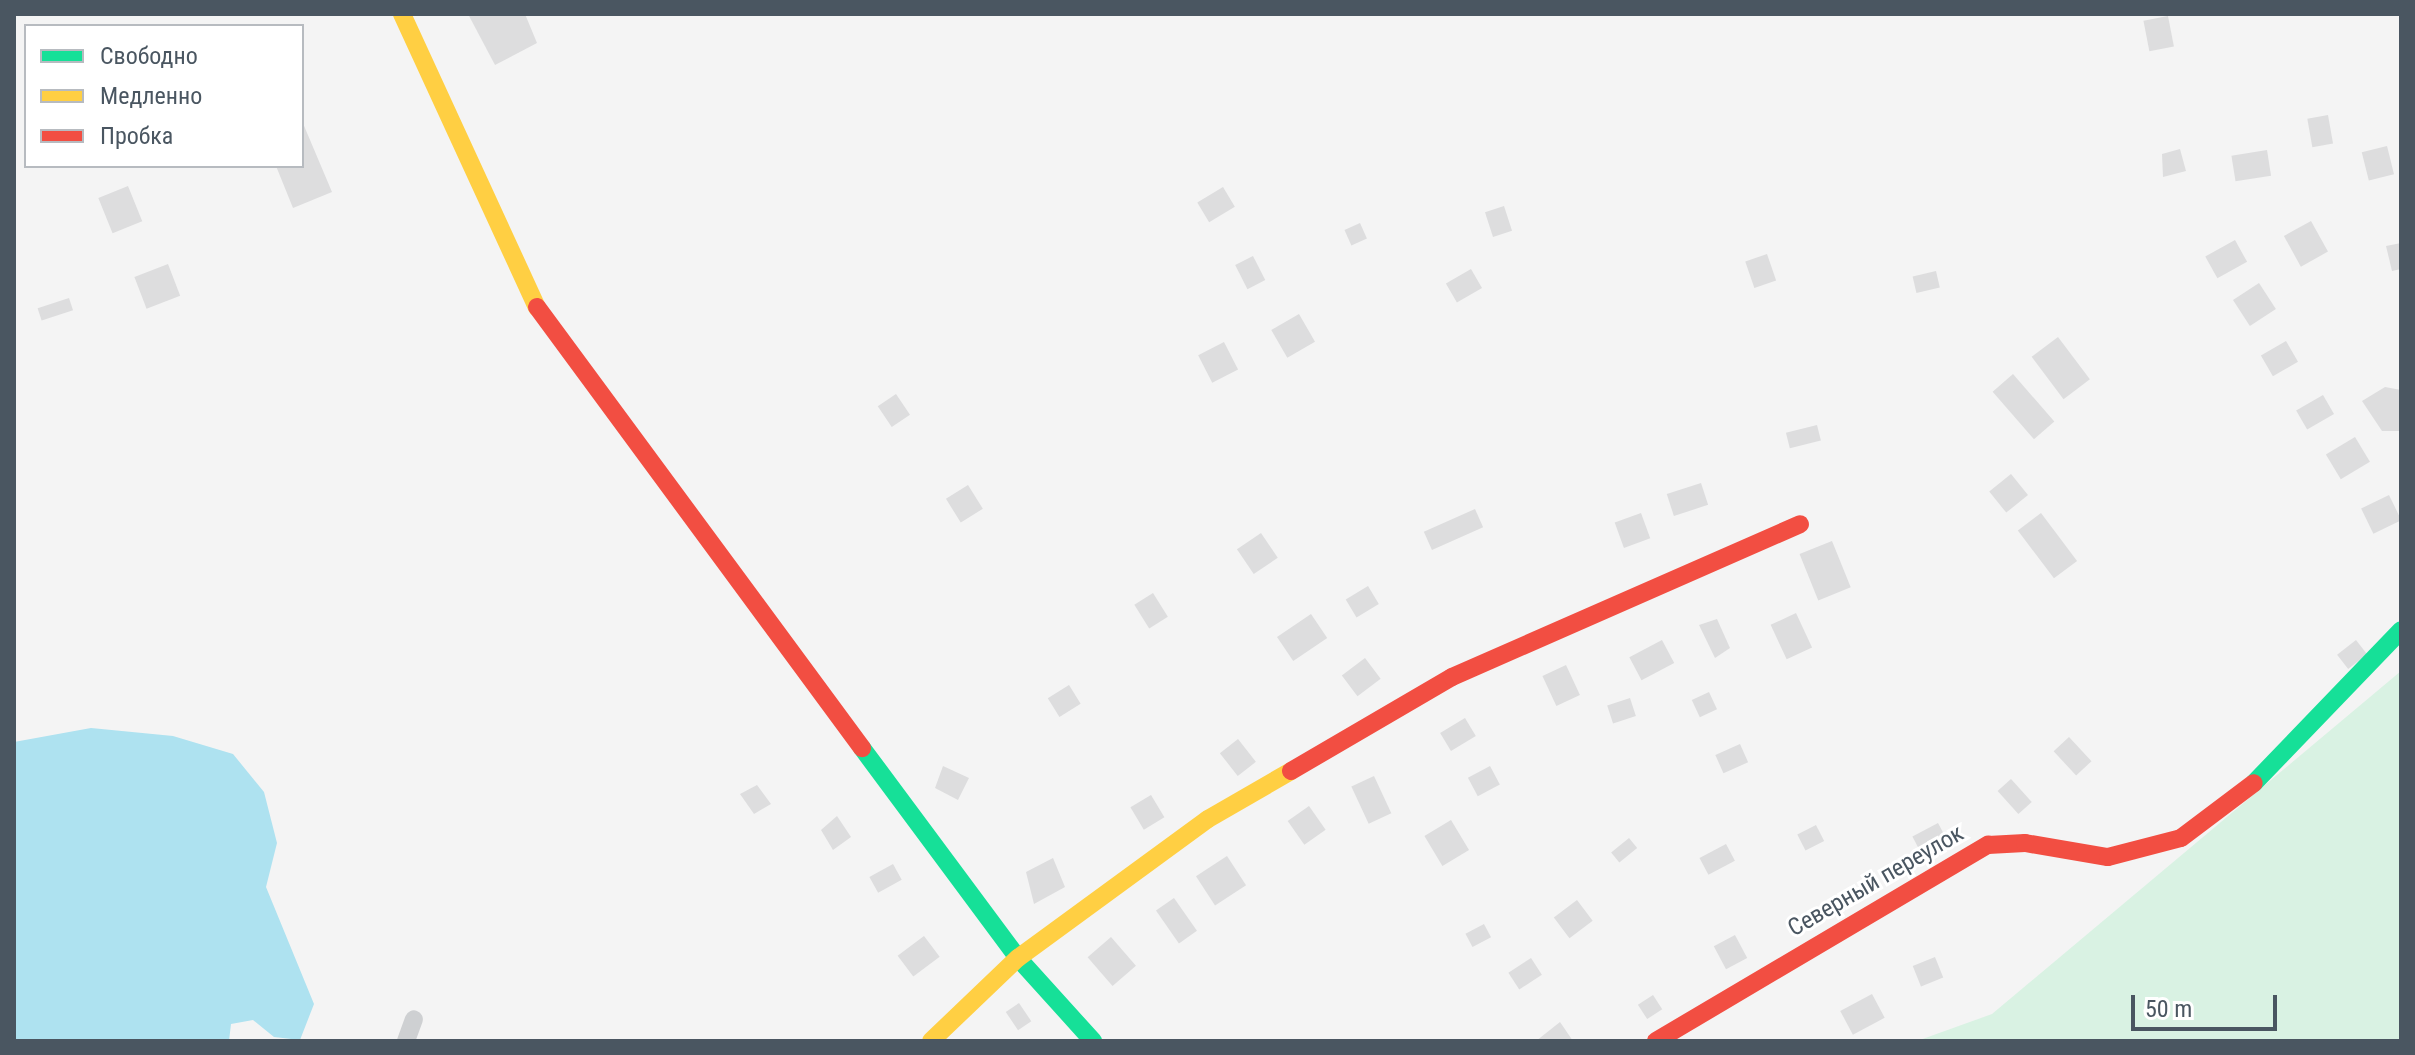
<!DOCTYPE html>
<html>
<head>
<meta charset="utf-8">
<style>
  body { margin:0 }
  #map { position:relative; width:2415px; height:1055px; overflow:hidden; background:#f4f4f4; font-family:"Roboto Condensed",sans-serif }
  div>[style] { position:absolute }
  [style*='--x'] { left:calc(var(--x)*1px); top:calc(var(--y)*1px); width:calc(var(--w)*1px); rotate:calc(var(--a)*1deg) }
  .green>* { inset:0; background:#d9f2e3 }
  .water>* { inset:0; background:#aee2f0 }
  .building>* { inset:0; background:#ddddde; transform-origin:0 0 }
  .street>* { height:18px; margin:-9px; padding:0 9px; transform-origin:9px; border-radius:9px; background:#ced0d2 }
  .fast>* { height:18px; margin:-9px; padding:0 9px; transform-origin:9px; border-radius:9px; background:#16e098 }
  .slow>* { height:18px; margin:-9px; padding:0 9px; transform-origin:9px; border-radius:9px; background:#ffcf43 }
  .jam>* { height:18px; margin:-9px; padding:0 9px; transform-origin:9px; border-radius:9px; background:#f24e42 }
  span { translate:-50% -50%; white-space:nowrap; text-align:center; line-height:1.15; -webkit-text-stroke:6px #fff; paint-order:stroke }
  .street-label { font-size:24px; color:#4a5661 }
  .frame { position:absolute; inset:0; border:16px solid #4a5661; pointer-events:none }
  .legend { position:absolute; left:24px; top:24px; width:280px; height:144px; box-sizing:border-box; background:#fff; border:2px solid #b7bbc0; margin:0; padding:10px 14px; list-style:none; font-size:24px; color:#4a5661 }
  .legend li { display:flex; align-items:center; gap:16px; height:40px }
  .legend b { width:40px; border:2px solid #b7bbc0 }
  .scale { position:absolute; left:2131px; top:995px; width:146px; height:36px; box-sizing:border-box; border:4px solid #4a5661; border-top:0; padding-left:10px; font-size:24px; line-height:28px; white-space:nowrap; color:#4a5661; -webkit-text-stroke:6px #fff; paint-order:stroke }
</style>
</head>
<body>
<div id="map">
  <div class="green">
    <div style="clip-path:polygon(2401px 671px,2401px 1041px,1917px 1041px,1992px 1014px)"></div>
  </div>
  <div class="water">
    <div style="clip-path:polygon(91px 728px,173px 736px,233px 754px,264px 792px,277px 843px,266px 887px,314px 1004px,300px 1040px,274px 1037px,253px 1020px,231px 1024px,229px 1041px,14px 1041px,14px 742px)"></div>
  </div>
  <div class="building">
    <div style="clip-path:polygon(468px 14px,525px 14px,537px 43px,495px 65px)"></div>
    <div style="left:2168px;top:16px;width:31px;height:25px;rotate:79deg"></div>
    <div style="left:2328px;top:115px;width:29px;height:21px;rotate:80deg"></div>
    <div style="clip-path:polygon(302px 121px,332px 192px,293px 208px,276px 166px,302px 166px)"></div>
    <div style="left:2387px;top:146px;width:29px;height:26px;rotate:76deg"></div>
    <div style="clip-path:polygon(2180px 149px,2186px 171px,2163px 177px,2162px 154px)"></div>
    <div style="left:2267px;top:150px;width:26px;height:36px;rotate:81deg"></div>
    <div style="left:128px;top:186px;width:38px;height:32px;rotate:68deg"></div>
    <div style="left:1223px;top:187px;width:23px;height:30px;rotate:59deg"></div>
    <div style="left:1504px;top:206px;width:26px;height:20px;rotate:72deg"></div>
    <div style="left:2311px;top:221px;width:35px;height:31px;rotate:61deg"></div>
    <div style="left:1360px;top:223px;width:17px;height:17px;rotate:66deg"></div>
    <div style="left:2235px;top:240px;width:25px;height:34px;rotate:61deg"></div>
    <div style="clip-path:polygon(2401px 243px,2401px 269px,2392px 271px,2386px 246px)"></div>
    <div style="left:1767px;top:254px;width:28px;height:23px;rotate:71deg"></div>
    <div style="left:1253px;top:256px;width:27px;height:20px;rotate:63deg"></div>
    <div style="left:168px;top:264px;width:34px;height:36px;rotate:69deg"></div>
    <div style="left:1471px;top:269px;width:22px;height:29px;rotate:60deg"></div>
    <div style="left:1936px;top:271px;width:17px;height:24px;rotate:77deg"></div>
    <div style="left:2259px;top:283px;width:31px;height:31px;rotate:57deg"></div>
    <div style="left:69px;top:298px;width:13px;height:33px;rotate:72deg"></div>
    <div style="left:1299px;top:314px;width:32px;height:32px;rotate:60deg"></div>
    <div style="left:2058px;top:337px;width:53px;height:33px;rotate:53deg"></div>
    <div style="left:2286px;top:341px;width:24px;height:29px;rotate:60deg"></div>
    <div style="left:1224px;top:342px;width:31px;height:29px;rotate:63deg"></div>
    <div style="left:2013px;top:374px;width:63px;height:27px;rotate:49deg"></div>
    <div style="clip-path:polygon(2385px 387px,2401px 390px,2401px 431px,2382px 431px,2362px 401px)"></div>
    <div style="left:896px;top:394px;width:25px;height:22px;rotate:56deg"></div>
    <div style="left:2323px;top:395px;width:22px;height:31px;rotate:60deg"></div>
    <div style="left:1817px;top:425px;width:16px;height:32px;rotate:76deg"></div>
    <div style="left:2355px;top:437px;width:29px;height:34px;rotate:59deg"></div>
    <div style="left:2011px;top:474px;width:27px;height:28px;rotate:51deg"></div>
    <div style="left:1701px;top:483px;width:23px;height:36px;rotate:72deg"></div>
    <div style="left:968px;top:485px;width:28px;height:26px;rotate:58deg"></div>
    <div style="left:2389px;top:495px;width:28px;height:31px;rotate:64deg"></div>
    <div style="left:1475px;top:509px;width:20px;height:56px;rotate:66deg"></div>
    <div style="left:1641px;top:513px;width:27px;height:28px;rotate:70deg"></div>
    <div style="left:2041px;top:513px;width:60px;height:29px;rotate:53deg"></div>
    <div style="left:1261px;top:533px;width:30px;height:29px;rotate:56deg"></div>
    <div style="left:1832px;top:541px;width:50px;height:35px;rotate:68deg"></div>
    <div style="left:1368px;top:586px;width:21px;height:26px;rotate:59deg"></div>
    <div style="left:1153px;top:593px;width:28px;height:22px;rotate:58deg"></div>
    <div style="left:1796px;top:613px;width:38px;height:28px;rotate:65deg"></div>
    <div style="left:1311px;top:614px;width:29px;height:41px;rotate:56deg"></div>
    <div style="clip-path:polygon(1717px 619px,1730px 648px,1715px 658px,1699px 625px)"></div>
    <div style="left:1662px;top:640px;width:26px;height:37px;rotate:62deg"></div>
    <div style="left:2356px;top:640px;width:18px;height:24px;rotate:52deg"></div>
    <div style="left:1365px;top:658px;width:26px;height:29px;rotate:53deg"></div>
    <div style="left:1566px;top:665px;width:33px;height:26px;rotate:65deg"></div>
    <div style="left:1069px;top:685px;width:22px;height:25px;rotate:58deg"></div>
    <div style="left:1709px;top:692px;width:19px;height:19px;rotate:65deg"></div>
    <div style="left:1630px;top:698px;width:19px;height:24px;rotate:72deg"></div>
    <div style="left:1465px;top:718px;width:21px;height:29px;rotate:59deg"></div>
    <div style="left:2069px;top:737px;width:33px;height:21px;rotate:47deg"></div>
    <div style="left:1238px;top:739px;width:29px;height:23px;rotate:52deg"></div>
    <div style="left:1740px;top:744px;width:20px;height:27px;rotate:66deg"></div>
    <div style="clip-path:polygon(943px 766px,969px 778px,958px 800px,935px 788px)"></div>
    <div style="left:1490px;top:766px;width:21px;height:25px;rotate:62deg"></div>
    <div style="left:1374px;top:776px;width:41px;height:25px;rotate:65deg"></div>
    <div style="left:2011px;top:779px;width:31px;height:18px;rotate:48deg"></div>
    <div style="clip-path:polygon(757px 785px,771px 804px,754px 814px,740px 794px)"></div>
    <div style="left:1151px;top:795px;width:26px;height:24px;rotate:59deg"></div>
    <div style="left:1309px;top:806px;width:29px;height:26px;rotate:55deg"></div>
    <div style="clip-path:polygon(837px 816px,851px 837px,833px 850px,821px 830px)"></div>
    <div style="left:1451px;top:820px;width:35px;height:31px;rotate:59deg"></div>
    <div style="left:1938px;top:823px;width:21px;height:29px;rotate:62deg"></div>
    <div style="left:1816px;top:825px;width:18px;height:21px;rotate:63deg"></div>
    <div style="left:1629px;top:838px;width:13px;height:23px;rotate:51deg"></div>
    <div style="left:1726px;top:844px;width:19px;height:30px;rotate:62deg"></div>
    <div style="left:1227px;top:856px;width:35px;height:37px;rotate:57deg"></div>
    <div style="clip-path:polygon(1053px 858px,1065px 887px,1034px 904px,1026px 872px)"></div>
    <div style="left:893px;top:864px;width:18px;height:27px;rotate:61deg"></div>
    <div style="left:1174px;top:898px;width:40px;height:22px;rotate:55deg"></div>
    <div style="left:1577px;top:900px;width:26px;height:29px;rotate:53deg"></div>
    <div style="left:1484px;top:924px;width:15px;height:21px;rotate:62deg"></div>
    <div style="left:1735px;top:935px;width:26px;height:24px;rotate:62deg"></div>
    <div style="left:924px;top:936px;width:26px;height:33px;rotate:53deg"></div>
    <div style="left:1111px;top:937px;width:38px;height:31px;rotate:49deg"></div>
    <div style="left:1935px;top:957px;width:22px;height:24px;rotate:68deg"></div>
    <div style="left:1531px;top:958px;width:20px;height:27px;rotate:57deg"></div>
    <div style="left:1872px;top:994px;width:27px;height:36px;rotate:62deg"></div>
    <div style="left:1653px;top:995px;width:17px;height:18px;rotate:57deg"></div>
    <div style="left:1019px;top:1003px;width:22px;height:16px;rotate:56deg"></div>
    <div style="clip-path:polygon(1560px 1022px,1573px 1041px,1536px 1041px)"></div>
  </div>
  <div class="street">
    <div style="--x:406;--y:1041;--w:23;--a:-70"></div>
  </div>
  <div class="fast">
    <div style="--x:862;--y:748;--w:262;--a:53.4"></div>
    <div style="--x:1018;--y:958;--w:112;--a:47.9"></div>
    <div style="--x:2254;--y:783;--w:212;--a:-46.1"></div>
  </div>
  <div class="slow">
    <div style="--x:402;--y:14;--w:323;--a:65.3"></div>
    <div style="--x:931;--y:1041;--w:120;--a:-43.7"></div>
    <div style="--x:1018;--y:958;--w:235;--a:-36.2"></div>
    <div style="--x:1208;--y:819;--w:96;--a:-30"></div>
  </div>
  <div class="jam">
    <div style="--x:537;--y:307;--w:548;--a:53.61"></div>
    <div style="--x:1291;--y:771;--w:186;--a:-30.3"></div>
    <div style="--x:1452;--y:677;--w:380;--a:-23.7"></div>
    <div style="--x:1656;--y:1041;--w:386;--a:-30.6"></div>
    <div style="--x:1988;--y:845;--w:37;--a:-3"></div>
    <div style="--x:2025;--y:843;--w:84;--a:9.6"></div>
    <div style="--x:2108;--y:857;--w:75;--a:-14.6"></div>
    <div style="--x:2181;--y:838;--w:91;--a:-37"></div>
  </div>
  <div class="street-label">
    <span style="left:1876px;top:881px;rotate:-30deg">Северный переулок</span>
  </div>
  <div class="frame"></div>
  <ul class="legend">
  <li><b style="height:10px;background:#16e098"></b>Свободно</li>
  <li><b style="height:10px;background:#ffcf43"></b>Медленно</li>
  <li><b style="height:10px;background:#f24e42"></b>Пробка</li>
  </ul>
  <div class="scale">50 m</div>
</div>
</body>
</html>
